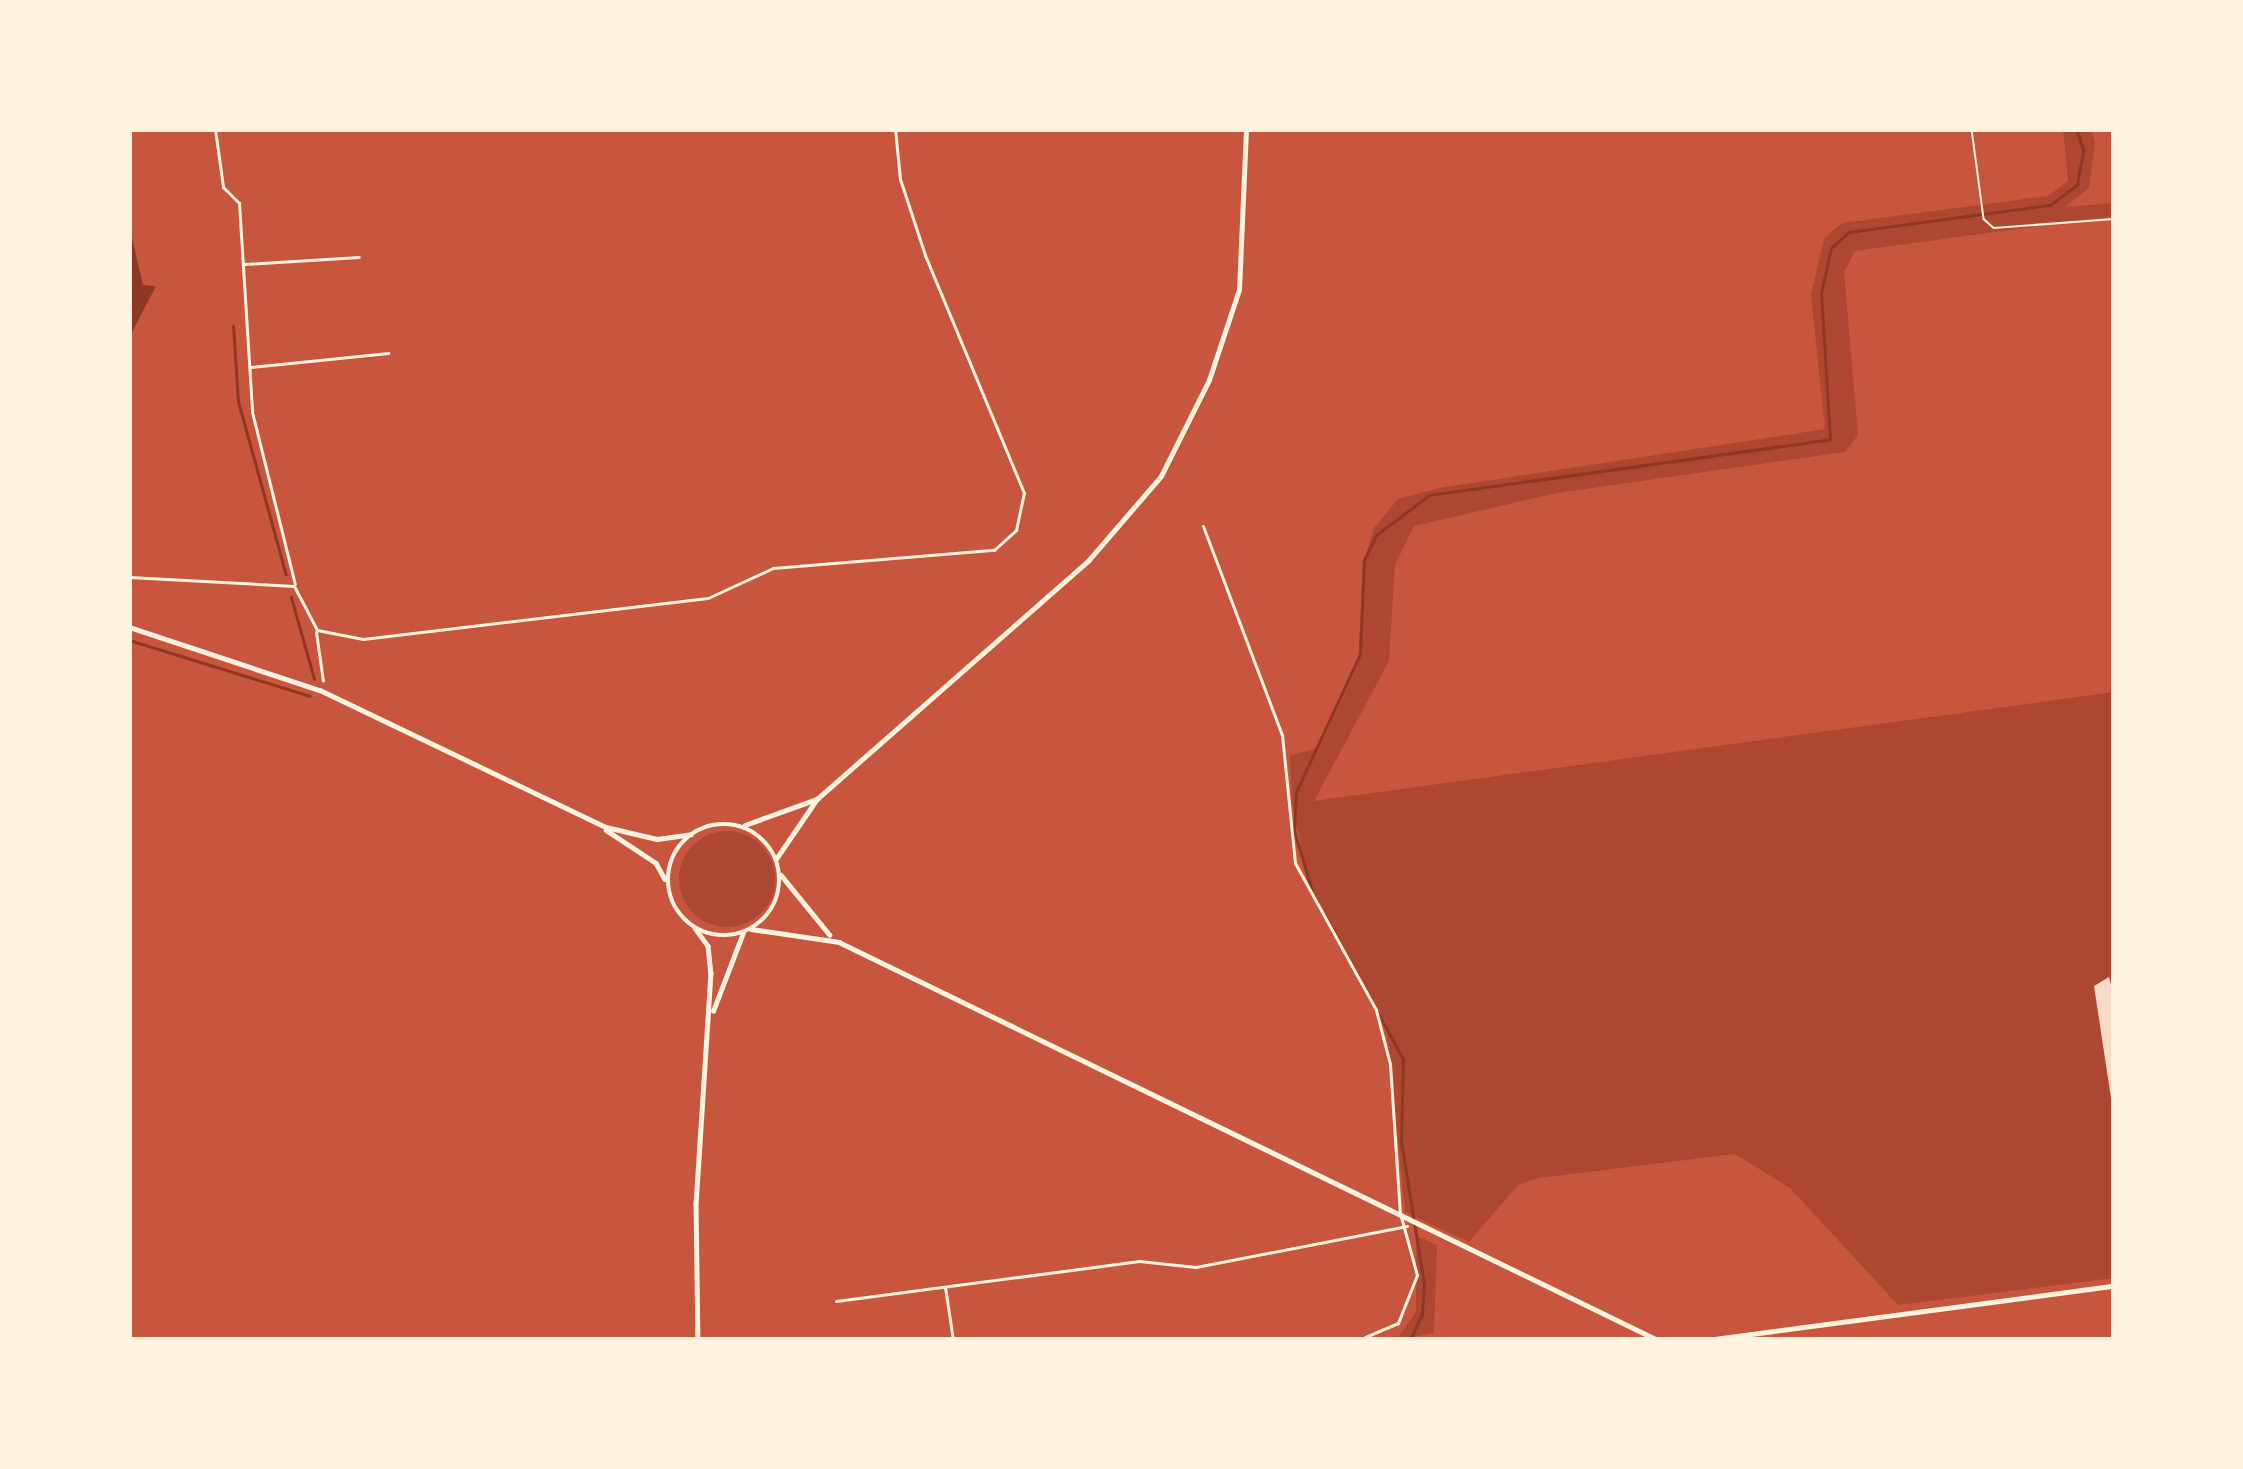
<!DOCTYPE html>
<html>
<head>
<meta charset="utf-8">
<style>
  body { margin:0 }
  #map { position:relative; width:2243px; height:1469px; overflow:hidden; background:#c8553d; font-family:Mulish,sans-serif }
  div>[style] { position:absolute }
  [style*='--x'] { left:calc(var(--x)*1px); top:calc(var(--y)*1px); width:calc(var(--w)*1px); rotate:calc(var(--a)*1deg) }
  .green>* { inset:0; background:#ae4732 }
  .round { border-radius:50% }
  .water>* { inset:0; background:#8f3625 }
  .stream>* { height:3px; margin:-1.5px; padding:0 1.5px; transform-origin:1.5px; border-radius:1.5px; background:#8f3625 }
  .building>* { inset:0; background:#f7dbc8 }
  .path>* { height:1.5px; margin:-0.75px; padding:0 0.75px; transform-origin:0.75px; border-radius:0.75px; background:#fff3e0 }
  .minor>* { height:3px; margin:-1.5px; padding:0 1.5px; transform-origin:1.5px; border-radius:1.5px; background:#fff3e0 }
  .tertiary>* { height:4.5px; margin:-2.25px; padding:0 2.25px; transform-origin:2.25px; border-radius:2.25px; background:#fff3e0 }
  .secondary>* { height:4.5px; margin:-2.25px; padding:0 2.25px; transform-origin:2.25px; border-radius:2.25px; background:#fff3e0 }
  .secondary>.ring { margin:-2.25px; padding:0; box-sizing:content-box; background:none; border:4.5px solid #fff3e0; border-radius:50% }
  span { translate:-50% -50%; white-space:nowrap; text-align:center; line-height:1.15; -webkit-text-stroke:12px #fff3e0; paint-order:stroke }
  .frame { position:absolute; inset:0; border:132px solid #fff3e0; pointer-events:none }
</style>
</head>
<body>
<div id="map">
  <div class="green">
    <div style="clip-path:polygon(2063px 129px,2091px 129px,2095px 142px,2089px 188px,2065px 207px,2114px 203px,2114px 216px,1855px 251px,1844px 272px,1858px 435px,1845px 452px,1557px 493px,1414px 526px,1395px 565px,1389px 661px,1314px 801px,2114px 692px,2114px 1278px,1898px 1305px,1790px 1188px,1735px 1154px,1539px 1178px,1518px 1185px,1469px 1242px,1405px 1212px,1386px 1023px,1311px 893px,1292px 804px,1290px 755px,1319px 748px,1358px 665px,1363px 564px,1374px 528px,1398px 499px,1439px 488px,1825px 429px,1811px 295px,1824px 239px,1842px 223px,2048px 196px,2068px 181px)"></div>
    <div class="round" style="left:679px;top:831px;width:96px;height:96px"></div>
    <div style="clip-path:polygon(1416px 1236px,1437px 1245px,1434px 1333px,1396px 1340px,1416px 1312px)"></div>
  </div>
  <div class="water">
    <div style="clip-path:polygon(129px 225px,143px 285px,156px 286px,129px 338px)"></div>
  </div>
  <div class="stream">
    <div style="--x:233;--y:326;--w:75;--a:86.2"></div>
    <div style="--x:238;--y:401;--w:180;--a:74.6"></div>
    <div style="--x:291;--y:597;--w:85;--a:74.3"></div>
    <div style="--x:129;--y:640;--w:189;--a:17.2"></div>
    <div style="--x:1312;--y:891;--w:63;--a:-106.7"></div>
    <div style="--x:1294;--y:831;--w:39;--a:-87"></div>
    <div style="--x:1296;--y:792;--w:152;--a:-65.1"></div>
    <div style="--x:1360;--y:654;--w:94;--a:-87.6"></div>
    <div style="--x:1364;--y:560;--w:28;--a:-64"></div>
    <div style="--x:1376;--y:535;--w:66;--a:-37"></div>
    <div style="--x:1429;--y:495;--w:405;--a:-7.9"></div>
    <div style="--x:1830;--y:439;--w:146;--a:-93.5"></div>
    <div style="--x:1821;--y:293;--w:46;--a:-77.5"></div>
    <div style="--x:1831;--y:248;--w:24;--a:-42"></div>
    <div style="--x:1849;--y:232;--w:203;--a:-7.7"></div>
    <div style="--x:2050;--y:205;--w:34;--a:-37"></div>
    <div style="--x:2077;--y:185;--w:36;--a:-80"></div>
    <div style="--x:2083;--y:150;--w:22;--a:-108"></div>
    <div style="--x:1325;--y:915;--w:164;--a:61.6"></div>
    <div style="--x:1403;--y:1059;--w:82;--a:91.4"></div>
    <div style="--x:1401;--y:1141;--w:145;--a:80.9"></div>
    <div style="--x:1424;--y:1284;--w:30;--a:94"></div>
    <div style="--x:1422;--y:1314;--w:29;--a:115"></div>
  </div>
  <div class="building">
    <div style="clip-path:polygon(2109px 977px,2114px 997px,2111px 1098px,2094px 986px)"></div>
  </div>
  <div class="path">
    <div style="--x:1972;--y:129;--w:91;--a:82.4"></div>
    <div style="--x:1984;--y:219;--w:13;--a:42"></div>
    <div style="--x:1994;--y:228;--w:120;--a:-4.3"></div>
  </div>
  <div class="minor">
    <div style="--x:215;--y:129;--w:59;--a:82.1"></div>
    <div style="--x:223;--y:187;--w:23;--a:45"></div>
    <div style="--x:239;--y:203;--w:209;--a:86.4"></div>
    <div style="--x:252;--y:412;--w:177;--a:76"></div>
    <div style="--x:244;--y:264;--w:115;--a:-3.5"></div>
    <div style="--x:250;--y:367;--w:139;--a:-5.8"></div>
    <div style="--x:1203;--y:526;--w:223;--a:69.3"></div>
    <div style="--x:1282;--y:735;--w:129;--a:84.2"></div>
    <div style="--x:1295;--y:863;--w:168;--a:61.1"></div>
    <div style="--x:1376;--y:1010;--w:56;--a:75.5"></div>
    <div style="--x:1390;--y:1064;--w:149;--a:86.2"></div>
    <div style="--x:1400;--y:1213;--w:64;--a:74.7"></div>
    <div style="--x:1417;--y:1275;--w:52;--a:111.6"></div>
    <div style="--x:1398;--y:1323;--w:36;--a:157"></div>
    <div style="--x:129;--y:577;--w:165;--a:3.1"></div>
    <div style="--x:294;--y:586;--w:50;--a:62.4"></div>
    <div style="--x:317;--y:630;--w:47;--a:11.1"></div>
    <div style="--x:363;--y:639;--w:347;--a:-6.8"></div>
    <div style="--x:708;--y:598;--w:72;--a:-24.8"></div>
    <div style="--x:773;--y:568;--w:222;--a:-4.7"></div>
    <div style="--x:994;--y:550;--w:30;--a:-42"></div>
    <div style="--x:1016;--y:530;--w:38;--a:-78"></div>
    <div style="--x:1024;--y:493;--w:258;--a:-112.6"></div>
    <div style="--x:925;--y:255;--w:80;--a:-108.2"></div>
    <div style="--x:900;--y:179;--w:50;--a:-95.7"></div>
    <div style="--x:316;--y:632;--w:49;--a:81.9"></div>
    <div style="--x:945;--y:1287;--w:54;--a:81.4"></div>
    <div style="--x:836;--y:1301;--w:306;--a:-7.5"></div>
    <div style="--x:1139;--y:1261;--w:57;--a:6"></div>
    <div style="--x:1196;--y:1267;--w:215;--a:-11"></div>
  </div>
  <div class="tertiary">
    <div style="--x:1707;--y:1340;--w:411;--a:-7.6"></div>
  </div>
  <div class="secondary">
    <div style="--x:129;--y:627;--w:201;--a:18.3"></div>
    <div style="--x:320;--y:690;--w:317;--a:25.6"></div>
    <div style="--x:606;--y:827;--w:52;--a:13.2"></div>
    <div style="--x:657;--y:839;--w:34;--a:-8"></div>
    <div class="ring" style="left:668px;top:824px;width:107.5px;height:107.5px"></div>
    <div style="--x:745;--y:825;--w:77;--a:-19.9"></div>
    <div style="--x:606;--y:830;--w:60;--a:33.4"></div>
    <div style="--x:656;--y:863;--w:18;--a:61"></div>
    <div style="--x:776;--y:859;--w:73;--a:-55.7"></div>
    <div style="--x:817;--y:799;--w:361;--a:-41.3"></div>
    <div style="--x:1088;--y:561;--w:112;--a:-49.3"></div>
    <div style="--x:1161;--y:476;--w:107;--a:-63.4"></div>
    <div style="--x:1209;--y:380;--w:95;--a:-71.6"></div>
    <div style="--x:1239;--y:290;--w:161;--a:-87.5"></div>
    <div style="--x:781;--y:875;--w:77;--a:50.8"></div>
    <div style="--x:695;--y:928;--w:22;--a:54"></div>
    <div style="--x:708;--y:946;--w:27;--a:84"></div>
    <div style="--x:711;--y:973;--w:230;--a:93.7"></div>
    <div style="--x:696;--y:1203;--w:137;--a:89.2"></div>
    <div style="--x:751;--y:929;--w:89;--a:8.4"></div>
    <div style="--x:839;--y:942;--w:911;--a:25.92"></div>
    <div style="--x:713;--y:1011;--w:84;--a:-69"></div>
  </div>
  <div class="frame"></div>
</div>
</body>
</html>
